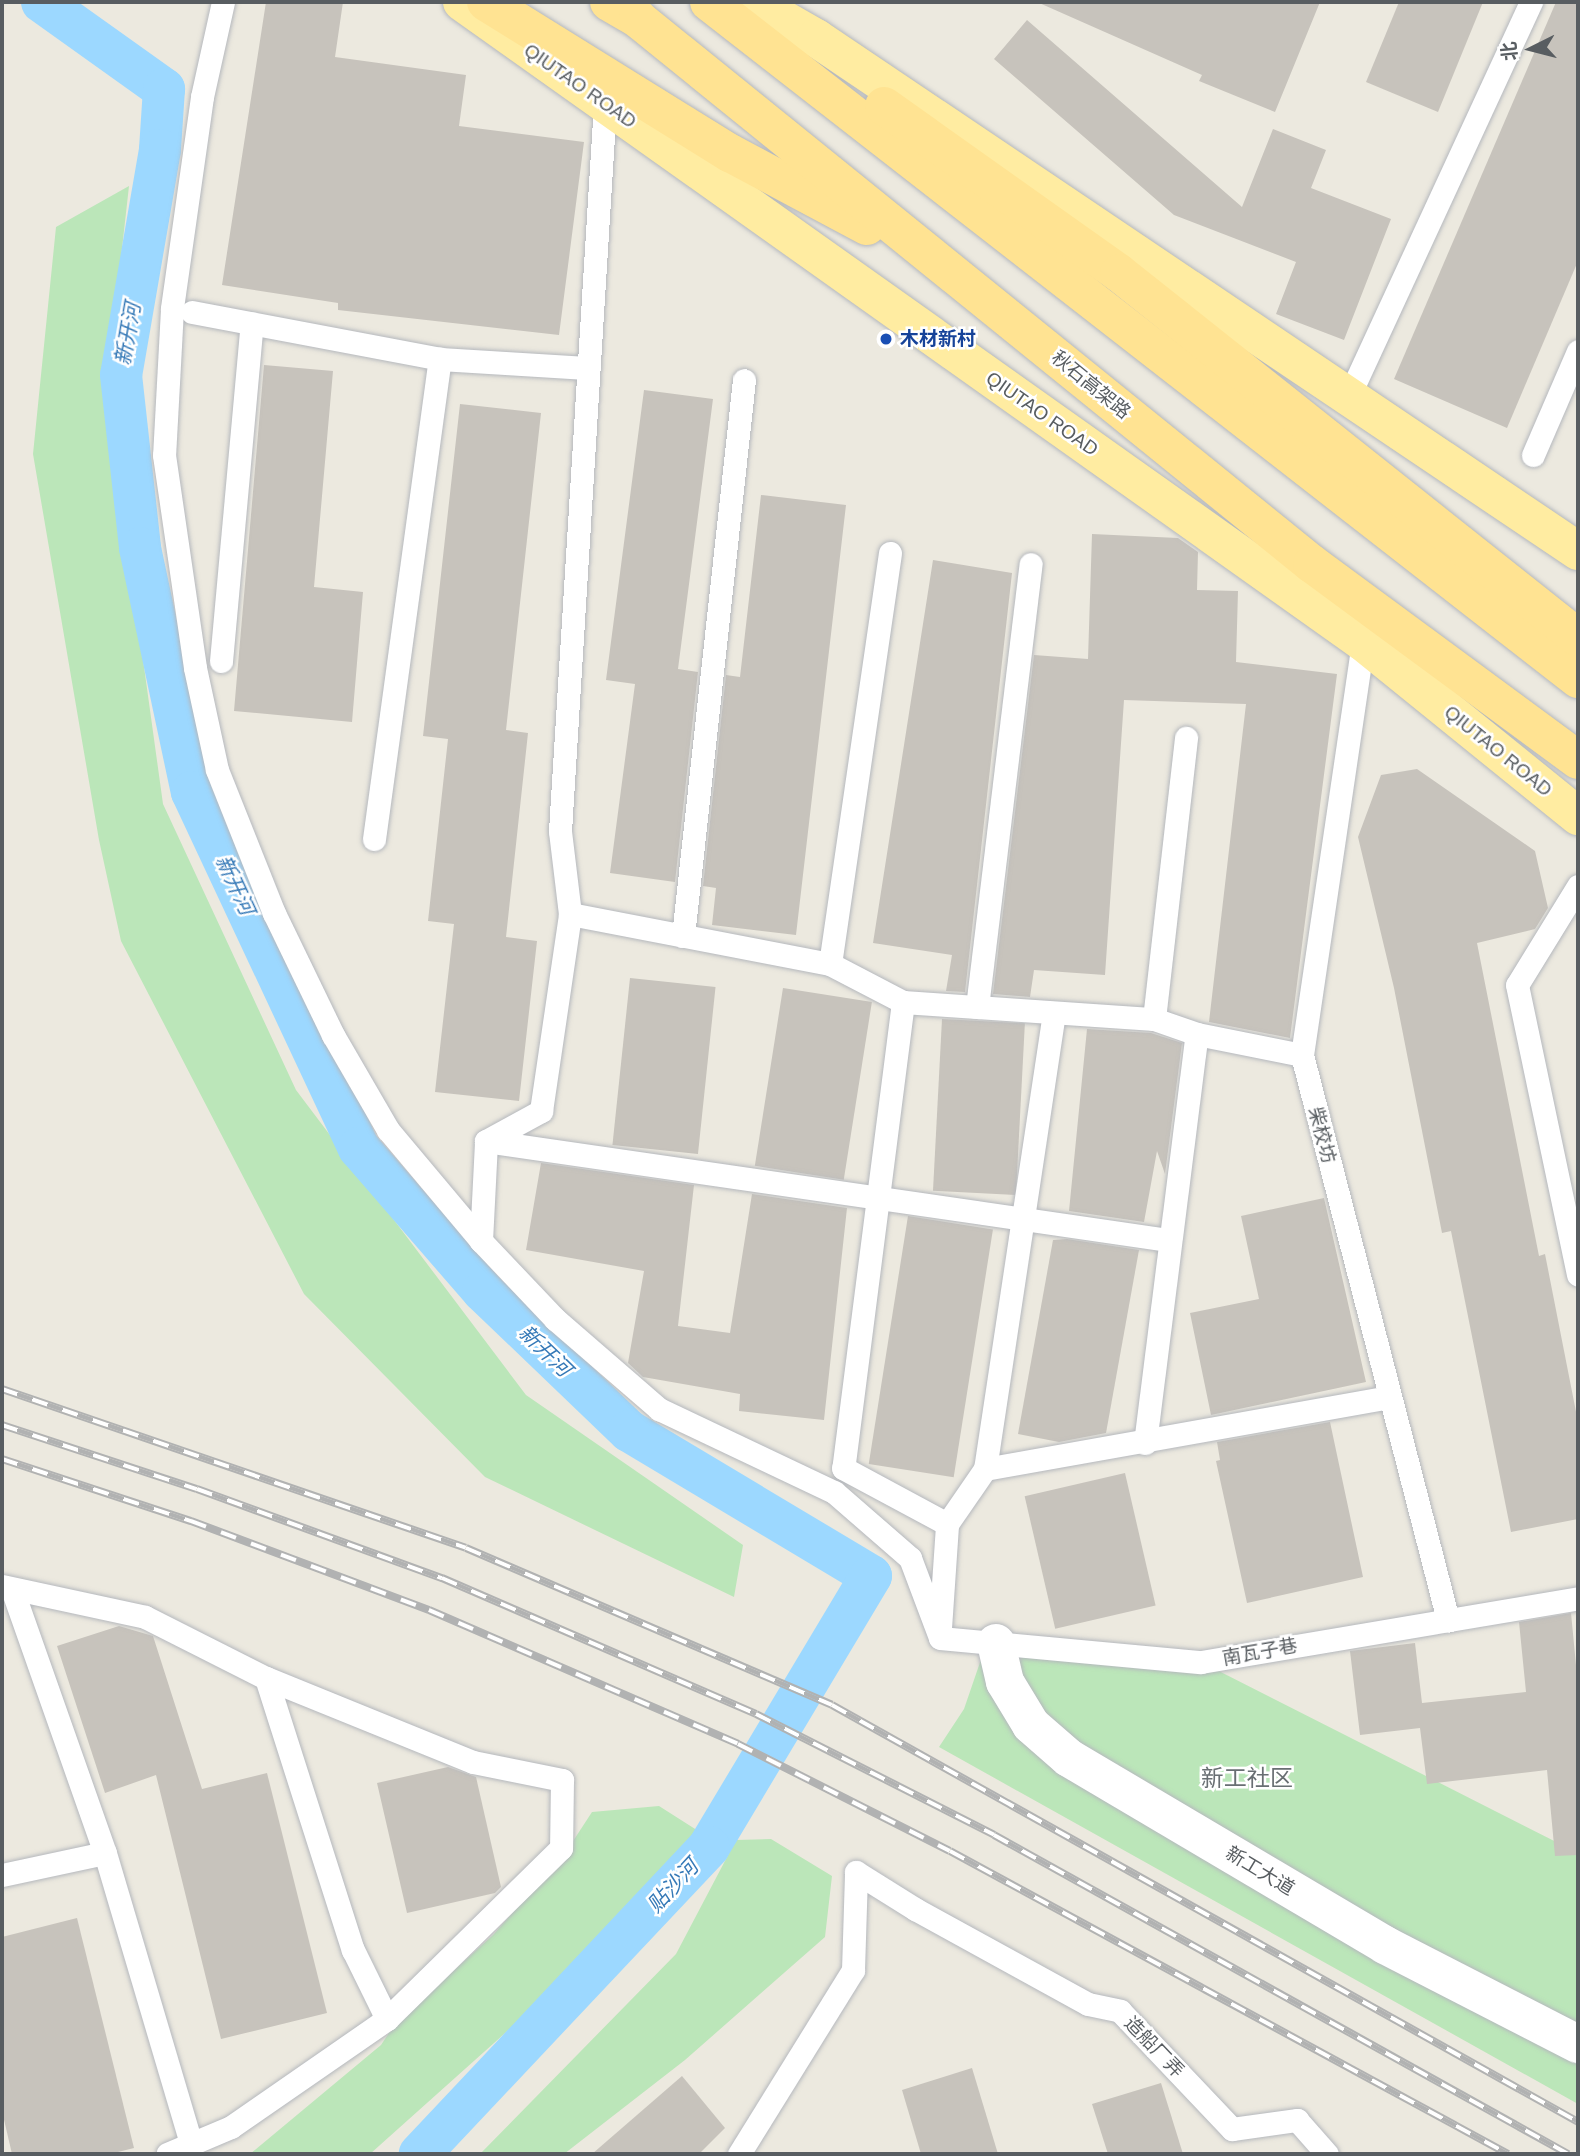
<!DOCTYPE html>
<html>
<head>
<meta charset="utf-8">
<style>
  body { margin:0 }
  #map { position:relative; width:1580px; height:2156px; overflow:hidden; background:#ece9df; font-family:Helvetica,"Noto Sans SC",sans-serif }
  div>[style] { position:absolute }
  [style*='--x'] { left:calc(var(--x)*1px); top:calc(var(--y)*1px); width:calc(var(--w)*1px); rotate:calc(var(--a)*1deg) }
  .green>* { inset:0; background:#bbe6b9 }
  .canal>* { height:42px; margin:-21px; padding:0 21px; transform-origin:21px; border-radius:21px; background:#9cd8ff }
  .building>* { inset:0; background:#c7c3bc; transform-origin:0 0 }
  .roads { filter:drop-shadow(0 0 2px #b5b8bd) drop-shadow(0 0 2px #b5b8bd) }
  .service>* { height:23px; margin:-11.5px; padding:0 11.5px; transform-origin:11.5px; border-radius:11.5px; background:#fff }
  .minor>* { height:38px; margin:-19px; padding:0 19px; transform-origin:19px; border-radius:19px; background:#fff }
  .primary>* { height:38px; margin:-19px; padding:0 19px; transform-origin:19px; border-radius:19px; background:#ffeca1 }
  .trunk>* { height:38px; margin:-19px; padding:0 19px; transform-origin:19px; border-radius:19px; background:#ffe392 }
  .rail>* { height:8px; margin-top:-4px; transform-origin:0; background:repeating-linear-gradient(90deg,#fff 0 16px,#b1b2b2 0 32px); box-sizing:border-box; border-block:2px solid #b1b2b2 }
  .dots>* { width:19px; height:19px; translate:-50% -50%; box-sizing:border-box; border:4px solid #fff; border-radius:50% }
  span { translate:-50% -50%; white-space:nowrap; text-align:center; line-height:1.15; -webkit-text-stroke:5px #fff; paint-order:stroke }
  .street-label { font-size:19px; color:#585d61 }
  .transit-label { font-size:19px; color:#164399; font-weight:700 }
  .left { translate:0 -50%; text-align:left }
  .water-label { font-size:21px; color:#3579b7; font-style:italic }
  .quarter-label { font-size:23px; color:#696f73 }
  .frame { position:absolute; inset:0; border:4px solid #585d61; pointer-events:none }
  .north { position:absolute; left:1496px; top:14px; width:70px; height:70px; -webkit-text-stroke:5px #fff; paint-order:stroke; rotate:264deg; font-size:19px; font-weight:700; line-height:28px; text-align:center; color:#585d61 }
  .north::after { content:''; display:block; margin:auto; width:24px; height:32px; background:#585d61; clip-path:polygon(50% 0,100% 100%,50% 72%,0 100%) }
</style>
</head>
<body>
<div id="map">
  <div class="green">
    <div style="clip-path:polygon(129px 186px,106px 392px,163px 804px,296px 1090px,526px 1395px,743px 1545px,734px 1597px,485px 1477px,304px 1294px,121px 941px,99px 840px,33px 454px,56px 227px)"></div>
    <div style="clip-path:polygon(987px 1642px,1201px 1662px,1578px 1853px,1578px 2104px,939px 1747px,964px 1709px)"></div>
    <div style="clip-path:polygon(659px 1806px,703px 1834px,532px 2009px,370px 2154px,250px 2154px,381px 2045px,395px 2024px,493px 1935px,564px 1855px,592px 1812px)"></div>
    <div style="clip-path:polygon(771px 1839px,832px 1876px,825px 1937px,685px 2060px,564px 2154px,480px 2154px,676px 1954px,736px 1840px)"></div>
  </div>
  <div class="canal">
    <div style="--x:42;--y:2;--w:150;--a:35.5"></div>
    <div style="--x:164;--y:89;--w:61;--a:93.8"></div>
    <div style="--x:160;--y:150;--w:228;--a:99.8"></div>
    <div style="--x:121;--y:375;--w:174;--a:83.7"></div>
    <div style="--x:140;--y:548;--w:249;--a:78"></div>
    <div style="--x:192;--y:792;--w:393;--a:64.9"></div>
    <div style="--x:359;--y:1148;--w:189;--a:49.1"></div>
    <div style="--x:483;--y:1291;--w:202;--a:43.8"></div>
    <div style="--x:629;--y:1431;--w:282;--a:30.9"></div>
    <div style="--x:871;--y:1576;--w:316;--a:120.9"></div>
    <div style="--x:709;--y:1847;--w:422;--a:133.3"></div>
  </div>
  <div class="building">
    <div style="clip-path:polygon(266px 2px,343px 2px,335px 57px,466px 75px,459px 126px,584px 142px,559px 335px,338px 310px,338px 303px,222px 285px)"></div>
    <div style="clip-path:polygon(1037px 2px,1320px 2px,1275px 112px,1199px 81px,1202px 75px)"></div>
    <div style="clip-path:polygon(1399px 2px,1483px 2px,1438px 112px,1366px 82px)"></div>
    <div style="clip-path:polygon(1556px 2px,1578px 2px,1578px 261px,1507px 428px,1394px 379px)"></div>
    <div style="clip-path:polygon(1027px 20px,1242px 207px,1273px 129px,1326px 150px,1311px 188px,1391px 219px,1344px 340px,1276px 314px,1296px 262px,1174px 215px,994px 59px)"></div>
    <div style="clip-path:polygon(264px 365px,333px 371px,314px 587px,363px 592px,352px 722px,234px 711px)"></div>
    <div style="clip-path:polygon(644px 390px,713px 399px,678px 669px,698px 672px,675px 882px,610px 873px,635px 684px,606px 680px)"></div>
    <div style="clip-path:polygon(460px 404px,541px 413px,506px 730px,528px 733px,506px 937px,537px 941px,519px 1101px,435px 1092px,454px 924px,428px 921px,448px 739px,423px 736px)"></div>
    <div style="clip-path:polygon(761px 495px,846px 505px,796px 935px,712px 925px,716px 888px,703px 886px,726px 675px,740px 677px)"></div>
    <div style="clip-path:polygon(1092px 534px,1178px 538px,1198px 552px,1197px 590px,1238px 591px,1236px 662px,1337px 674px,1290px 1038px,1209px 1022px,1246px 704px,1124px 700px,1105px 975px,1034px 970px,1030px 997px,993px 994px,1034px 655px,1088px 659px)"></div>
    <div style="clip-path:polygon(933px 560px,1012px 573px,965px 992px,946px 991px,952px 955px,873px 943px)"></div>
    <div style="clip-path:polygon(1417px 769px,1535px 851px,1548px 908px,1535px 929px,1477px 943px,1539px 1256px,1545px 1254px,1578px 1422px,1578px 1519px,1511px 1532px,1451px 1231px,1442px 1233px,1394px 988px,1358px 837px,1381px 775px)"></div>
    <div style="left:630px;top:978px;width:86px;height:168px;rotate:6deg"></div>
    <div style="left:783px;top:988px;width:90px;height:180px;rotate:9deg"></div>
    <div style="left:942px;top:1019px;width:83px;height:172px;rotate:3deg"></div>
    <div style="clip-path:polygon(1087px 1029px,1151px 1033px,1182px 1043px,1165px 1174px,1157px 1151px,1144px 1222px,1069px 1211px)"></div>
    <div style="clip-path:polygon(541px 1163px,694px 1185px,678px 1326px,730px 1333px,752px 1194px,847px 1208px,824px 1420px,739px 1411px,740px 1394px,643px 1377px,628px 1363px,644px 1271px,526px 1250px)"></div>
    <div style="clip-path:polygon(1324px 1198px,1366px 1382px,1211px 1415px,1190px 1313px,1259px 1299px,1241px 1216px)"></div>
    <div style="left:908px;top:1216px;width:86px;height:251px;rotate:9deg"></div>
    <div style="clip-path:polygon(1067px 1239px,1139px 1250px,1106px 1433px,1059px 1442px,1018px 1434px,1053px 1240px)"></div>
    <div style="clip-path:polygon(1330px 1422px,1363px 1577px,1247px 1603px,1216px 1461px,1220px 1460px,1217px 1442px)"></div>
    <div style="left:1125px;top:1473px;width:136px;height:103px;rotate:77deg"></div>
    <div style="clip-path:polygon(1571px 1613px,1578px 1686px,1578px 1855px,1555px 1856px,1547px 1770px,1427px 1784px,1420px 1728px,1360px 1735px,1350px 1651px,1415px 1643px,1422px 1703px,1526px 1692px,1519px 1622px)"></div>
    <div style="clip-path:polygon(119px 1626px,153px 1636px,202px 1789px,267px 1773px,327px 2013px,221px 2039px,156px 1775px,105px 1793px,57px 1646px)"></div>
    <div style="clip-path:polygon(448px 1767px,476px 1777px,501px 1887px,495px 1893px,407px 1913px,377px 1783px)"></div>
    <div style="clip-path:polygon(77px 1918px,134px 2148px,110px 2154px,12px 2154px,2px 2111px,2px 1937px)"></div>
    <div style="clip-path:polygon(972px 2068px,998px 2154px,921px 2154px,902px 2090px)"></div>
    <div style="clip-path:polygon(682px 2076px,725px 2128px,699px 2154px,592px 2154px)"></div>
    <div style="clip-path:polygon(1161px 2083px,1183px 2154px,1108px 2154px,1092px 2104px)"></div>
  </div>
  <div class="roads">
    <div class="service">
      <div style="--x:223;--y:2;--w:97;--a:102.5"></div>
      <div style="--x:202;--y:97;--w:214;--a:98.1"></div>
      <div style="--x:172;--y:309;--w:146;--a:93.1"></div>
      <div style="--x:164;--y:455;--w:215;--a:81.7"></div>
      <div style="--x:195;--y:668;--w:104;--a:77.8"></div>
      <div style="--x:217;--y:770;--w:154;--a:68.3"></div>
      <div style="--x:274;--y:913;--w:136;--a:64.2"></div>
      <div style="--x:333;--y:1035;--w:110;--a:59.9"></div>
      <div style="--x:388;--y:1130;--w:145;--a:50"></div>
      <div style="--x:481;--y:1241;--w:108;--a:46.5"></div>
      <div style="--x:555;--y:1319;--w:138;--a:40.9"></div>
      <div style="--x:659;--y:1409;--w:194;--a:25.4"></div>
      <div style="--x:834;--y:1492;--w:101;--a:41"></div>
      <div style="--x:910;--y:1558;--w:85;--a:69.4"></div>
      <div style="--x:192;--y:312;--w:252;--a:10.7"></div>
      <div style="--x:440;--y:359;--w:147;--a:3.5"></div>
      <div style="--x:1348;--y:398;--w:436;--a:-65.2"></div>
      <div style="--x:1533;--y:455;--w:113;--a:-66.6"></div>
      <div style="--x:890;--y:553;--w:415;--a:98.3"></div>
      <div style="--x:830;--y:964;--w:82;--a:27.5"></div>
      <div style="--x:903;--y:1002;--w:470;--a:97.3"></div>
      <div style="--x:843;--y:1468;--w:118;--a:28.3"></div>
      <div style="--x:1363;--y:642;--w:417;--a:98.4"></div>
      <div style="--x:1302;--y:1055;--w:584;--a:75.51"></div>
      <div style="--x:221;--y:661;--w:339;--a:-84.8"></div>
      <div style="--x:374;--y:839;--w:485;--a:-82.2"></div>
      <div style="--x:1578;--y:886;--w:116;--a:121.6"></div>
      <div style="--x:1517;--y:985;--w:296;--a:78.1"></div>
      <div style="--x:570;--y:914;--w:265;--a:10.9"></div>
      <div style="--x:683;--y:936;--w:559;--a:-83.74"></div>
      <div style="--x:903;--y:1002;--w:252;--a:3.9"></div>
      <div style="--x:1154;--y:1019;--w:46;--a:19.2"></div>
      <div style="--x:1197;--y:1034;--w:107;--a:11.3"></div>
      <div style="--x:977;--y:1007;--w:446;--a:-83.1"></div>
      <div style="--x:1154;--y:1019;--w:283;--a:-83.5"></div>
      <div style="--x:486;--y:1141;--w:690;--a:8.25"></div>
      <div style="--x:481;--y:1241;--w:100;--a:-87.1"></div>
      <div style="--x:486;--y:1141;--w:63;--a:-28.6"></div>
      <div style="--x:541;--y:1111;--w:199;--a:-81.6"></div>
      <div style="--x:570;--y:914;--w:84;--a:-96.9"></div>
      <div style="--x:560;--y:831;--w:728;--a:-86.46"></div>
      <div style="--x:1145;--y:1443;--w:412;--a:-82.8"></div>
      <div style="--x:985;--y:1469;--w:461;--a:-81.4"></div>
      <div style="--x:2;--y:1586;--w:146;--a:12.2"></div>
      <div style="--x:145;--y:1617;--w:136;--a:26.8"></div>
      <div style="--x:266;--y:1678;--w:223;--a:22.1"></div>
      <div style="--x:473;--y:1762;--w:91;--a:11.4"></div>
      <div style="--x:562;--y:1780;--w:68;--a:90.8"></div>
      <div style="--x:561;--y:1848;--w:244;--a:135.5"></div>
      <div style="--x:387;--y:2019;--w:190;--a:145.3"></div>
      <div style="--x:231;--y:2127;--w:69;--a:157.1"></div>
      <div style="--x:12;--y:1589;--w:280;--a:70.6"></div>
      <div style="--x:940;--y:1628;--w:104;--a:-86.1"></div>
      <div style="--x:947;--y:1524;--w:67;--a:-55.4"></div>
      <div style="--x:985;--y:1469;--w:410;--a:-10.1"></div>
      <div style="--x:940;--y:1638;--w:262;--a:5.3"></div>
      <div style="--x:1201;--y:1662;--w:382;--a:-9.6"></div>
      <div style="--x:266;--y:1678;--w:286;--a:72.3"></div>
      <div style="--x:353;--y:1950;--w:77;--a:63.8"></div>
      <div style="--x:856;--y:1872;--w:70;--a:32.1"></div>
      <div style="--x:915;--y:1909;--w:197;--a:28.8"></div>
      <div style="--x:1088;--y:2004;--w:33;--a:12"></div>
      <div style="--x:1120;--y:2011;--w:163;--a:46.5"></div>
      <div style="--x:1232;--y:2129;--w:66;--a:-7.9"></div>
      <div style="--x:1297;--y:2120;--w:45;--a:48.6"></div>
      <div style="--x:2;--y:1875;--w:105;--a:-12.1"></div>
      <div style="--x:105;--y:1853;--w:303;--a:73.5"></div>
      <div style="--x:739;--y:2154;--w:216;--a:-58.2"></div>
      <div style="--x:853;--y:1970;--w:98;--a:-88.2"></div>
    </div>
    <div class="minor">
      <div style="--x:996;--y:1643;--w:40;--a:77"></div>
      <div style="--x:1005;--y:1682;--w:50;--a:58.8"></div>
      <div style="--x:1031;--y:1725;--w:50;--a:41"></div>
      <div style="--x:1069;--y:1758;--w:367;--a:30.6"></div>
      <div style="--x:1385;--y:1945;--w:217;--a:27.2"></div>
    </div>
    <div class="primary">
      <div style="--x:462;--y:2;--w:1105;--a:35.39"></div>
      <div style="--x:1363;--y:642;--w:277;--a:39"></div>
      <div style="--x:753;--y:2;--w:73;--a:29.7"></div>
      <div style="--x:816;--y:38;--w:919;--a:33.95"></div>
    </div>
    <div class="trunk">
      <div style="--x:486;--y:2;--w:287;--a:31.8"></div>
      <div style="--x:730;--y:153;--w:155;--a:28.1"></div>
      <div style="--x:609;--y:2;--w:34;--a:30"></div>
      <div style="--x:638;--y:19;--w:867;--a:38.96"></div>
      <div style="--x:1312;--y:564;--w:330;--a:36.4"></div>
      <div style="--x:709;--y:2;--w:1102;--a:37.92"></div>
      <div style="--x:884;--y:106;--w:288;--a:35.4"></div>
      <div style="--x:1119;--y:273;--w:586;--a:38.49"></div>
    </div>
  </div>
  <div class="rail">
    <div style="--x:2;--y:1389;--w:490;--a:18.9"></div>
    <div style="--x:466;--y:1548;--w:398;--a:23.2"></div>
    <div style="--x:832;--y:1705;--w:855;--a:29.2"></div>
    <div style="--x:2;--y:1425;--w:205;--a:18.2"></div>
    <div style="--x:197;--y:1489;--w:261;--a:20"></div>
    <div style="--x:442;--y:1578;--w:342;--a:23.4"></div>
    <div style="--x:756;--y:1714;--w:267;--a:26.9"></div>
    <div style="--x:994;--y:1835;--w:657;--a:29.06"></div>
    <div style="--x:2;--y:1459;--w:199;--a:18.2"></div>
    <div style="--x:191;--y:1521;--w:254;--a:20.5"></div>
    <div style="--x:429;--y:1610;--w:337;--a:23.4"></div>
    <div style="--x:738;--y:1744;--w:237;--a:26.8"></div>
    <div style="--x:950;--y:1851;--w:635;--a:28.5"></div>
  </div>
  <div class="dots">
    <div style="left:886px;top:339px;background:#1a4fb4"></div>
  </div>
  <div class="street-label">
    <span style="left:580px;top:86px;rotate:35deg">QIUTAO ROAD</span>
    <span style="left:1091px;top:385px;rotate:39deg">秋石高架路</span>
    <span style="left:1042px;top:414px;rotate:35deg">QIUTAO ROAD</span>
    <span style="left:1498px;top:751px;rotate:39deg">QIUTAO ROAD</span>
    <span style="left:1322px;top:1135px;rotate:76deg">柴校坊</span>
    <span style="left:1260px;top:1652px;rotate:-10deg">南瓦子巷</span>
    <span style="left:1260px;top:1871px;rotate:31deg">新工大道</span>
    <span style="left:1154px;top:2047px;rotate:46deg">造船厂弄</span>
  </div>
  <div class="transit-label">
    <span class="left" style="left:900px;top:339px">木材新村</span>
  </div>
  <div class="water-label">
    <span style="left:128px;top:334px;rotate:-80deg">新开河</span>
    <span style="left:235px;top:885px;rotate:65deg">新开河</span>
    <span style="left:545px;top:1351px;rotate:44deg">新开河</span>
    <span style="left:673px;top:1886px;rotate:-47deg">贴沙河</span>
  </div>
  <div class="quarter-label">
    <span style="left:1247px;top:1778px">新工社区</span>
  </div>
  <div class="frame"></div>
  <div class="north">北</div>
</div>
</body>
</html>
